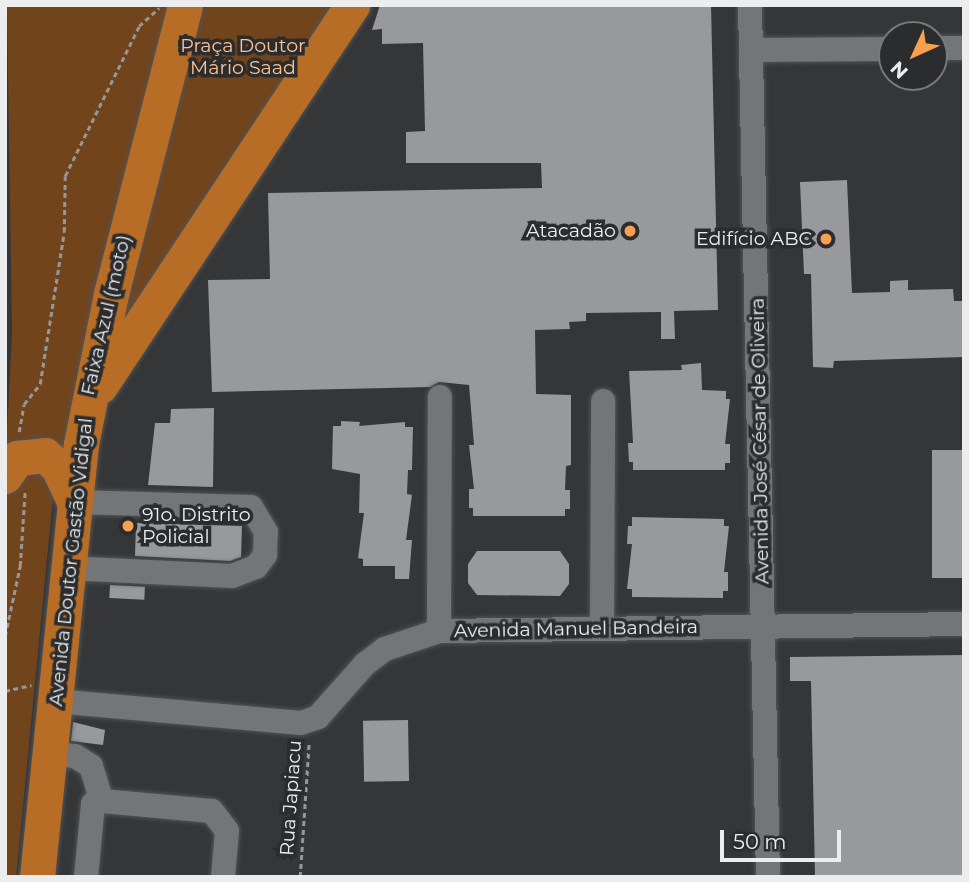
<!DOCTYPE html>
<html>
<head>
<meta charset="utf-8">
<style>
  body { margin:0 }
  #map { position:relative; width:969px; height:882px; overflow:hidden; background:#343638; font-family:Montserrat,sans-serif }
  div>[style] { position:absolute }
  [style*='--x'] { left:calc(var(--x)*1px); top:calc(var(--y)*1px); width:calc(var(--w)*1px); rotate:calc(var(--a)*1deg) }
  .green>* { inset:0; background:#72441c }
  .building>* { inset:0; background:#97999c; transform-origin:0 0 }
  .path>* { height:2.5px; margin-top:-1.25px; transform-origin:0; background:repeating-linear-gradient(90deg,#969799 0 5px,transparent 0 8.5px) }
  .roads { filter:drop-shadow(0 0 2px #515355) drop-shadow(0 0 2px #515355) }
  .minor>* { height:24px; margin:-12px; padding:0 12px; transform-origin:12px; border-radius:12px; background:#737577 }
  .highway>* { height:35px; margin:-17.5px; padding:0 17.5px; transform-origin:17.5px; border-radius:17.5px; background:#b86d26 }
  .dots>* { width:19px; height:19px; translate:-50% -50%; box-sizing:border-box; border:4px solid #2a2c2e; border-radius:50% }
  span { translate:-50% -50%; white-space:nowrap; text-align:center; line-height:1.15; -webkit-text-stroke:7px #2a2c2e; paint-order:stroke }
  .park-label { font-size:19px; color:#fec293 }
  .poi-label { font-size:19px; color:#ecedef }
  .right { translate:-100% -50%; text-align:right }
  .left { translate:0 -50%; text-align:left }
  .street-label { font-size:19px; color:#ecedef }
  .frame { position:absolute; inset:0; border:7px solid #ecedef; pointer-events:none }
  .north { position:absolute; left:878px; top:21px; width:70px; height:70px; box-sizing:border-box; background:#2a2c2e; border:2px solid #78797b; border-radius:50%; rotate:225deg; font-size:19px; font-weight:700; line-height:28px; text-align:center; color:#ecedef }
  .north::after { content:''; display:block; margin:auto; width:24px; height:32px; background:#fa9f4f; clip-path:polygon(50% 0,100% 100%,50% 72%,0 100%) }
  .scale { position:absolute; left:720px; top:830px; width:121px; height:32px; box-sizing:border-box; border:4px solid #ecedef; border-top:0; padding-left:9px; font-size:21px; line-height:24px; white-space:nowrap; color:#ecedef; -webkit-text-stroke:5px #2a2c2e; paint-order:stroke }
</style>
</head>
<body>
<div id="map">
  <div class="green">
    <div style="clip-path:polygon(7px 5px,170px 5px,69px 450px,6px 451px,12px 333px)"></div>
    <div style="clip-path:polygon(208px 5px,336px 5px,122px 333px,114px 329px,202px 12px)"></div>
    <div style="clip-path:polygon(33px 464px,54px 487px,16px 877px,5px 877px,5px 506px,9px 488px)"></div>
  </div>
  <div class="building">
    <div style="clip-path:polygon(380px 5px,711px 5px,718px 310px,674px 311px,675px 339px,661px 339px,661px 312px,586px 313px,586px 321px,569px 322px,570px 329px,535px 330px,536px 394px,571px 395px,571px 465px,566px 466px,565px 490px,570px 490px,570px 509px,565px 509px,565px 516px,473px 516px,473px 508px,469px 508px,469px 489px,474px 489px,469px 445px,474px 445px,469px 385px,439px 382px,430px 387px,212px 392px,208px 280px,270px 279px,268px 193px,542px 188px,541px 163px,406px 163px,406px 132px,425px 131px,423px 43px,382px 44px,382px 29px,372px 30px)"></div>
    <div style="clip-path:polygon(847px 180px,852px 293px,890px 292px,890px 281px,908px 280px,908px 290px,953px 289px,954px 301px,963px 301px,964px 357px,834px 361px,833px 368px,813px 367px,811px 274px,804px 274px,800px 182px)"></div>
    <div style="clip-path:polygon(701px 363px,702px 390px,726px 391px,726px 399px,730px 399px,725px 444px,730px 444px,730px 463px,725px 463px,725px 470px,633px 470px,633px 462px,629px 462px,628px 443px,633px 443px,629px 371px,682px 370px,681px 365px)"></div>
    <div style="clip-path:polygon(214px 408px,213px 487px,148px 485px,155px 423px,170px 423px,171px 409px)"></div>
    <div style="clip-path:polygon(341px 421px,360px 422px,359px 426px,405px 422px,405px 427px,413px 427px,412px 470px,408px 470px,407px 494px,412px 495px,406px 540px,412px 540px,409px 579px,395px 579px,395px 566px,363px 566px,363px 559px,358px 558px,364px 513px,359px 513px,360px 474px,332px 469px,333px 426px,341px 426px)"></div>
    <div style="left:964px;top:450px;width:128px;height:32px;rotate:90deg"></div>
    <div style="clip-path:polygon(632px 517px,724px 519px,724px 526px,729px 526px,724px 572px,728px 572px,728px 591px,723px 591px,723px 598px,632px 597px,632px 589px,627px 589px,632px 544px,627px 544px,628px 526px,632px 526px)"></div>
    <div style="clip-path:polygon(136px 523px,242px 526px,241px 557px,230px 561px,135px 556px)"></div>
    <div style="clip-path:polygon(477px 551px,560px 551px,569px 564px,569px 584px,560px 596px,477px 595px,468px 583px,468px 564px)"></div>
    <div style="left:110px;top:585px;width:35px;height:13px;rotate:3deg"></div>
    <div style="clip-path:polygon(964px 655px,964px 877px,815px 877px,811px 681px,790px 681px,790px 657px)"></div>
    <div style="left:408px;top:720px;width:61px;height:45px;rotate:89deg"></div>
    <div style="clip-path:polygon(73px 722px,105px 730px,103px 745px,71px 741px)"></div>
  </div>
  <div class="path">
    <div style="--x:19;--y:432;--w:28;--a:-80"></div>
    <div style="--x:24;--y:404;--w:26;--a:-51"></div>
    <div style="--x:40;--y:384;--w:154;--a:-81"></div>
    <div style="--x:64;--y:232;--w:56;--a:-89"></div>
    <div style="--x:65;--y:176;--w:167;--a:-63.7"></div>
    <div style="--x:139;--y:26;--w:27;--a:-42"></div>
    <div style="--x:5;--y:636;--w:72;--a:-77.9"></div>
    <div style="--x:20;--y:566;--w:75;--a:-86.2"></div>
    <div style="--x:5;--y:691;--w:27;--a:-13"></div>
    <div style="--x:300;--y:877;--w:135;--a:-86.2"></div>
  </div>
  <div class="roads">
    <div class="minor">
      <div style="--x:750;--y:5;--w:872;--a:88.82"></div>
      <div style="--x:934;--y:48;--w:26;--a:0"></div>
      <div style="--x:751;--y:50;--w:141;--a:-0.4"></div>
      <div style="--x:67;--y:568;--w:165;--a:2.8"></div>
      <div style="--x:232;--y:576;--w:26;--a:-21"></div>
      <div style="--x:256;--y:567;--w:15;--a:-53"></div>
      <div style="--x:265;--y:555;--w:23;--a:-88"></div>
      <div style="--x:266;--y:532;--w:29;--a:-121"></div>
      <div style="--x:251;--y:507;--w:177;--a:-178.4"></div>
      <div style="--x:602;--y:628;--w:227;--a:-89.7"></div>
      <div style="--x:439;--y:631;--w:234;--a:-89.8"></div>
      <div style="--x:55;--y:701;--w:247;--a:5.1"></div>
      <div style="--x:301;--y:723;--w:18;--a:-19"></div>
      <div style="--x:318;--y:717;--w:71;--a:-48.4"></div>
      <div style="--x:365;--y:664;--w:25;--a:-37"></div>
      <div style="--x:385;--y:649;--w:57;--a:-18.4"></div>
      <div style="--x:439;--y:631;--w:525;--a:-0.76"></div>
      <div style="--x:49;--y:753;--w:26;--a:7"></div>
      <div style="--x:75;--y:756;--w:19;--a:32"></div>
      <div style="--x:91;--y:766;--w:37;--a:73"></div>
      <div style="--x:102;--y:801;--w:110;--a:5.2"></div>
      <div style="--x:212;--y:811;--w:25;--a:53"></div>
      <div style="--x:227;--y:831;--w:46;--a:95"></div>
      <div style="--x:86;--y:877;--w:73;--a:-84.5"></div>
      <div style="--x:93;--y:804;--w:9;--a:-18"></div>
    </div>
    <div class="highway">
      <div style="--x:100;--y:386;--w:457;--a:-56.5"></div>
      <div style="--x:5;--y:476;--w:22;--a:-56"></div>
      <div style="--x:17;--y:458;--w:28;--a:-6"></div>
      <div style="--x:45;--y:455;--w:18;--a:43"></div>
      <div style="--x:58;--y:467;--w:38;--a:65"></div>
      <div style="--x:37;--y:877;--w:435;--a:-84.2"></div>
      <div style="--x:81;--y:444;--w:153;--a:-78.7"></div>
      <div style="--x:111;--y:294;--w:298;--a:-75.6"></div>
    </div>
  </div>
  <div class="dots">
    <div style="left:630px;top:231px;background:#fa9f4f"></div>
    <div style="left:826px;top:239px;background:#fa9f4f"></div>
    <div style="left:128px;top:526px;background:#fa9f4f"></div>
  </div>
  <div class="park-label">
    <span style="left:243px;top:57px">Praça Doutor<br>Mário Saad</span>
  </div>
  <div class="poi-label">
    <span class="right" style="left:616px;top:231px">Atacadão</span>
    <span class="right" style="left:812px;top:239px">Edifício ABC</span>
    <span class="left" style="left:142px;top:526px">91o. Distrito<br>Policial</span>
  </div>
  <div class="street-label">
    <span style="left:106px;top:315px;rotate:-77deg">Faixa Azul (moto)</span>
    <span style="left:760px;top:441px;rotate:-91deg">Avenida José César de Oliveira</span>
    <span style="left:71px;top:562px;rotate:-84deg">Avenida Doutor Gastão Vidigal</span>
    <span style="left:576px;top:629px;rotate:-1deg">Avenida Manuel Bandeira</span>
    <span style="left:291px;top:798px;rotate:-86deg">Rua Japiacu</span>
  </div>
  <div class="frame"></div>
  <div class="north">N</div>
  <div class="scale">50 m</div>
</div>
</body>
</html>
